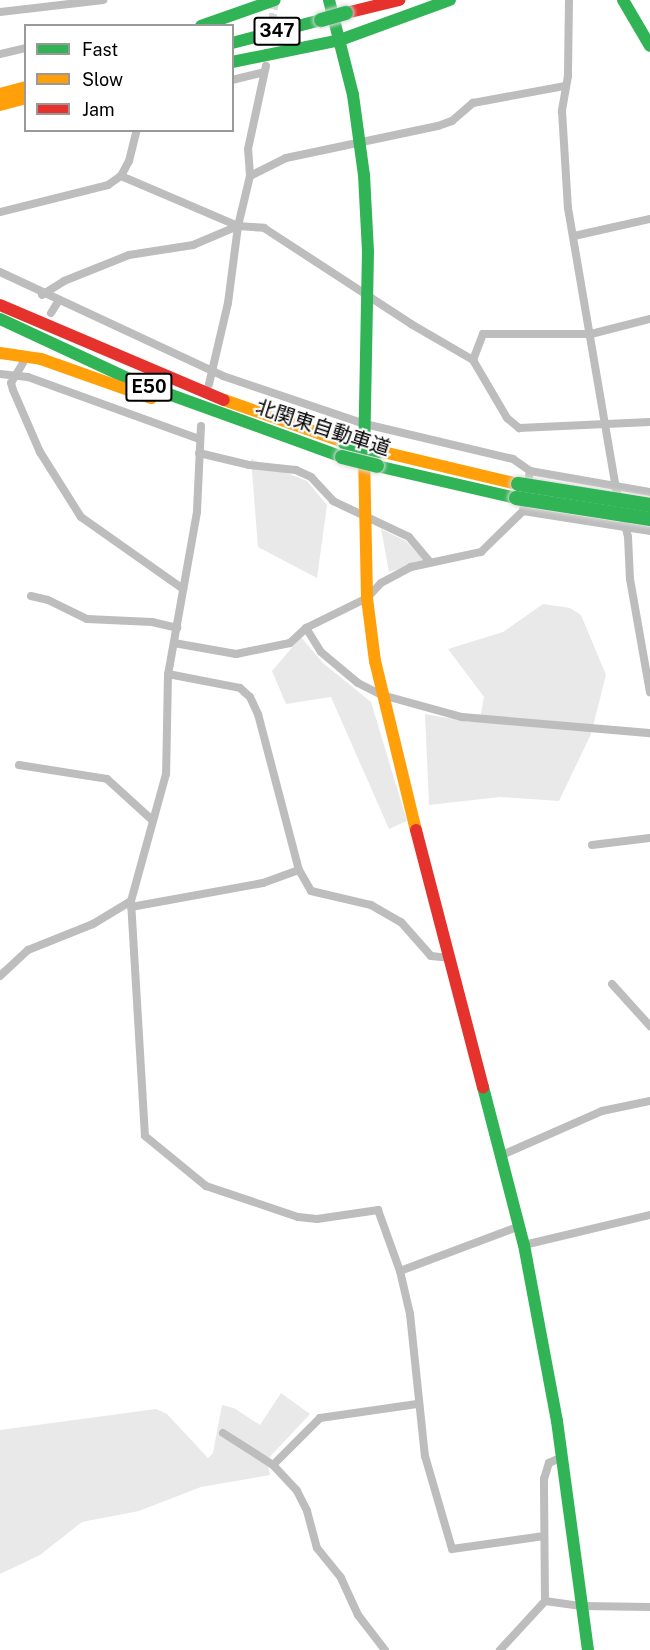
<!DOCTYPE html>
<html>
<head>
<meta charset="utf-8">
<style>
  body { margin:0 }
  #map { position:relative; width:650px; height:1650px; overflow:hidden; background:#fff; font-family:"Public Sans","Noto Sans JP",sans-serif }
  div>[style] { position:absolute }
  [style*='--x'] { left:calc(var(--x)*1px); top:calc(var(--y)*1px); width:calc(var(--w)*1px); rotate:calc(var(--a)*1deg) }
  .green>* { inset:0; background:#e9e9e9 }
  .street-tunnel>* { height:8px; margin-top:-4px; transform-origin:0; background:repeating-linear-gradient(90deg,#d9d9d9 0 8px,transparent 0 12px) }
  .street>* { height:8px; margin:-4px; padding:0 4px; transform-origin:4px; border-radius:4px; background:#bdbdbd }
  .fast>* { height:12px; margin:-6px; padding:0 6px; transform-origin:6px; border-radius:6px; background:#30b455 }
  .slow>* { height:12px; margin:-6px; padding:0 6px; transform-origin:6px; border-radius:6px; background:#ff9f0a }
  .jam>* { height:12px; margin:-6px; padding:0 6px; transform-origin:6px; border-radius:6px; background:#e5322d }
  .bridges { filter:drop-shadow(0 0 2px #dbdbdb) drop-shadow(0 0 2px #dbdbdb) }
  .fast-bridge>* { height:14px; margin:-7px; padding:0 7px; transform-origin:7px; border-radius:7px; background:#30b455 }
  span { translate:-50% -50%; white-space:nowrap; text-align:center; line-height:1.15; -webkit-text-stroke:4.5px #fff; paint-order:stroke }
  .shield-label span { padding:2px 4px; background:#fff; border:2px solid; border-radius:4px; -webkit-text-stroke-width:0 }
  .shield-label { font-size:18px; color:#000; font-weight:700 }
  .street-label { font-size:20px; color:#000 }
  .legend { position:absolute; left:24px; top:24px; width:210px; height:108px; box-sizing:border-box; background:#fff; border:2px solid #999; margin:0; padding:8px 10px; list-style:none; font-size:18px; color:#000 }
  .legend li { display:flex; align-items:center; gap:12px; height:30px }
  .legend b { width:30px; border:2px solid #999 }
</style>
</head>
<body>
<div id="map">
  <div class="green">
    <div style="clip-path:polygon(251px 459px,307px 481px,327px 505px,317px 578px,258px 547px)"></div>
    <div style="clip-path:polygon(381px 529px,406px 541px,425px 561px,389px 572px)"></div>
    <div style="clip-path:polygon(543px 604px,570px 608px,581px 615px,606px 675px,591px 734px,559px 801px,500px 797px,429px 805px,425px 714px,470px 722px,480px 718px,484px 697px,448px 649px,503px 632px)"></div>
    <div style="clip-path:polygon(301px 637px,323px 663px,371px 702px,407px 821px,389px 829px,331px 697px,286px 704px,272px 671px)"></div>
    <div style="clip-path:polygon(281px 1393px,310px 1414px,267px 1460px,270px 1475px,201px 1487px,139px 1511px,82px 1522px,40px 1555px,0 1574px,0 1430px,156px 1409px,167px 1414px,208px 1458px,213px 1453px,222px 1405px,234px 1408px,260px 1425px)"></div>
  </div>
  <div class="street-tunnel">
    <div style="--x:267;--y:57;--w:58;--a:-82"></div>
  </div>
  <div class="street">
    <div style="--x:569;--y:0;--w:76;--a:90.8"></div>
    <div style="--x:568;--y:76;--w:36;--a:100"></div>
    <div style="--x:562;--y:111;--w:97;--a:86.5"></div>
    <div style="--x:568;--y:208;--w:284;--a:80.3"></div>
    <div style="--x:616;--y:488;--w:50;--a:76.2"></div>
    <div style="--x:628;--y:537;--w:42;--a:87.3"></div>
    <div style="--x:630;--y:579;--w:115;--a:80"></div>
    <div style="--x:0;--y:12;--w:104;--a:-6.6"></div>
    <div style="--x:0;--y:54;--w:27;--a:-13"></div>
    <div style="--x:232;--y:80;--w:32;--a:-14"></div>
    <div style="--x:121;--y:176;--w:127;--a:23.1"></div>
    <div style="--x:238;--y:226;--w:26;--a:4"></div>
    <div style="--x:264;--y:228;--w:176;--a:33.1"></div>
    <div style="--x:411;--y:324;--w:72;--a:30.1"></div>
    <div style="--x:473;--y:360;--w:67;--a:59.6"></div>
    <div style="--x:507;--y:418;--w:16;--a:40"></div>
    <div style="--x:519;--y:428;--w:131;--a:-2.6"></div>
    <div style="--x:250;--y:176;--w:40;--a:-26.6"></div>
    <div style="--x:286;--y:158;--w:155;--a:-11.9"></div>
    <div style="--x:438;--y:126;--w:15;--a:-20"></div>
    <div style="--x:452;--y:121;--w:28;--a:-41"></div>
    <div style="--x:473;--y:103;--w:94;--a:-10.5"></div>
    <div style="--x:0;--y:212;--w:111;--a:-14"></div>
    <div style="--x:108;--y:185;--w:16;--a:-35"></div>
    <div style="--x:121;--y:176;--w:17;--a:-62"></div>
    <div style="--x:129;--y:161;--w:32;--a:-76"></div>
    <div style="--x:574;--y:236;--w:78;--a:-12.6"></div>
    <div style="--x:0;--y:272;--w:246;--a:25"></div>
    <div style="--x:223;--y:376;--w:150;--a:18.7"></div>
    <div style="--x:365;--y:424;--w:152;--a:13.3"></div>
    <div style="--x:513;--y:459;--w:21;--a:35"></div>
    <div style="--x:530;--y:471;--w:122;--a:9.9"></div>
    <div style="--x:42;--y:295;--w:26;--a:-32"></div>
    <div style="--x:64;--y:281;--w:70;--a:-21.8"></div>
    <div style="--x:129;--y:255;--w:65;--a:-8.9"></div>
    <div style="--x:193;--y:245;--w:49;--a:-22.9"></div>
    <div style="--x:51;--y:313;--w:13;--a:-58"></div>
    <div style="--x:473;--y:360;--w:28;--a:-69"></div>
    <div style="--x:483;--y:334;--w:108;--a:0"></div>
    <div style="--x:591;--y:334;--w:61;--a:-14.3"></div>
    <div style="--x:23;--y:363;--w:23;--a:121"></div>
    <div style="--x:11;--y:383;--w:7;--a:74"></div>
    <div style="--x:13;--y:390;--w:68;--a:66.5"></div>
    <div style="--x:40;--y:452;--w:77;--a:57.8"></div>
    <div style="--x:81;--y:517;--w:125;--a:35.2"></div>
    <div style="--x:0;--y:374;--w:28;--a:6"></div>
    <div style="--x:28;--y:377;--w:182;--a:19.9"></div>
    <div style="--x:209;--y:384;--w:83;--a:-76.8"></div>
    <div style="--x:228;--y:303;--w:78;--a:-82.6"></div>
    <div style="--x:238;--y:226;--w:51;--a:-76.5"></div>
    <div style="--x:250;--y:176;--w:27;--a:-94"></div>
    <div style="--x:248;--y:149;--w:85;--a:-77.8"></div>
    <div style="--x:201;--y:426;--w:86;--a:92.7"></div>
    <div style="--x:197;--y:512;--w:165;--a:100.1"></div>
    <div style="--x:168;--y:674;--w:100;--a:91.1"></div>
    <div style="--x:166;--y:774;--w:132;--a:105.4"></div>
    <div style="--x:131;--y:901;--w:235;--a:86.6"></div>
    <div style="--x:145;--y:1136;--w:79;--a:39.3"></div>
    <div style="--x:206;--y:1186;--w:97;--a:18.6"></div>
    <div style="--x:298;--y:1217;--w:19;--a:6"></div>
    <div style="--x:317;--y:1219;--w:62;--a:-8.4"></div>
    <div style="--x:378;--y:1210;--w:65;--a:70.2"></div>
    <div style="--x:400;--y:1271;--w:44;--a:76.9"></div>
    <div style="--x:410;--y:1314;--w:143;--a:84"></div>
    <div style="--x:425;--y:1456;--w:97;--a:73.8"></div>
    <div style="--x:452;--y:1549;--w:93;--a:-8"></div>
    <div style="--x:199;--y:453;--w:51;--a:13.5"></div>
    <div style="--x:249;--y:465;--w:47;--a:6.1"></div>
    <div style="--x:296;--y:470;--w:17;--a:25"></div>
    <div style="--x:311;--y:477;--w:33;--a:47"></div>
    <div style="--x:333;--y:501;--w:84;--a:25.3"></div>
    <div style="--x:409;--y:537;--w:33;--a:50"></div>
    <div style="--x:523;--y:511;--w:129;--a:8.9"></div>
    <div style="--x:31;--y:596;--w:17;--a:13"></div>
    <div style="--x:48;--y:600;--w:43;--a:26"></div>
    <div style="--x:87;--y:619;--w:65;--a:2.6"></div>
    <div style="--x:152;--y:622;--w:26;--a:13"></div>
    <div style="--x:306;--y:628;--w:28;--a:58"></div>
    <div style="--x:321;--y:652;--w:48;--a:40"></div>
    <div style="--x:358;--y:683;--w:27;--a:27"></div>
    <div style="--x:382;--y:695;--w:83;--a:15.4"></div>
    <div style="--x:462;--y:717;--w:189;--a:4.9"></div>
    <div style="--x:174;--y:643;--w:63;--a:10.1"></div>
    <div style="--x:236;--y:654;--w:55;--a:-11.5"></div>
    <div style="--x:290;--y:643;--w:22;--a:-43"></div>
    <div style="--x:306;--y:628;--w:68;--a:-26.2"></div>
    <div style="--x:367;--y:598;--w:21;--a:-47"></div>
    <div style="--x:381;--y:583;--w:34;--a:-28"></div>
    <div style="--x:411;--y:567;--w:72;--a:-12.1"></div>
    <div style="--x:481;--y:552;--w:59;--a:-44.3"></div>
    <div style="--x:523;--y:511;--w:41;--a:-80.1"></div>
    <div style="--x:168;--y:674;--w:73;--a:11"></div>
    <div style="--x:240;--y:688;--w:13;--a:42"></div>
    <div style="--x:250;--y:697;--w:19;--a:65"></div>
    <div style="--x:258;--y:714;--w:161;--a:75.3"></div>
    <div style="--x:299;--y:870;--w:24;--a:60"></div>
    <div style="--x:311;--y:891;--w:62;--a:13.1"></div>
    <div style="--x:371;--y:905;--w:34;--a:30"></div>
    <div style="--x:401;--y:922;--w:45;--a:48.6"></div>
    <div style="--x:431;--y:956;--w:18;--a:6"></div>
    <div style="--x:19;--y:765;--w:89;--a:9"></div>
    <div style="--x:107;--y:779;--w:61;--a:42.3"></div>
    <div style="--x:592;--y:845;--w:58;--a:-6.9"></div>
    <div style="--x:131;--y:907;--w:134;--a:-10.3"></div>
    <div style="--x:263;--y:883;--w:38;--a:-20"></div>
    <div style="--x:0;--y:976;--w:38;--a:-43"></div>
    <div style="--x:28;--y:950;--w:70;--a:-21.8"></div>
    <div style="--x:93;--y:924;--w:44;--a:-31.2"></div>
    <div style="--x:612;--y:984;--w:57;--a:47.9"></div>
    <div style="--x:502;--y:1155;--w:109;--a:-23.7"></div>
    <div style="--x:602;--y:1111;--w:49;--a:-11.8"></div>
    <div style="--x:524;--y:1245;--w:130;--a:-13.4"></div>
    <div style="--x:400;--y:1271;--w:128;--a:-20.6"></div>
    <div style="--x:223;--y:1433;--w:59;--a:32.6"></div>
    <div style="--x:273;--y:1465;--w:35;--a:47"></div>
    <div style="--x:297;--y:1491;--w:22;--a:63"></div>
    <div style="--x:307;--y:1511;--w:38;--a:75"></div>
    <div style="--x:317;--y:1548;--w:38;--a:51"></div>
    <div style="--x:341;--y:1578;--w:41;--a:65.3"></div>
    <div style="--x:358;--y:1615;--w:44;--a:52.4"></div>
    <div style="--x:273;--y:1465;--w:66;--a:-45"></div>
    <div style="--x:320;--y:1418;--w:98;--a:-8.2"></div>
    <div style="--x:545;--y:1601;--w:37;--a:8"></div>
    <div style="--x:582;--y:1606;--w:68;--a:0.8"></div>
    <div style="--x:500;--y:1650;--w:67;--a:-47.4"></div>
    <div style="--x:545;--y:1601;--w:122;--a:-90.5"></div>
    <div style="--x:544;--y:1479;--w:17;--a:-73"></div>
    <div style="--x:549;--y:1463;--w:14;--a:-25"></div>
  </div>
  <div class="fast">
    <div style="--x:329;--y:0;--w:98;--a:75.8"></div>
    <div style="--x:353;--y:95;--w:81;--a:82.2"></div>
    <div style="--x:364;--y:175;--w:76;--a:87"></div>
    <div style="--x:368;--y:251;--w:203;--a:91.1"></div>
    <div style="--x:623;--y:0;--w:53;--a:59.6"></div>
    <div style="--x:201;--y:26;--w:78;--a:-19.4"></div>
    <div style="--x:340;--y:40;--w:117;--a:-20"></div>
    <div style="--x:232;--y:43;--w:92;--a:-14.5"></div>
    <div style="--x:232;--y:62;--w:110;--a:-11.5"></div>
    <div style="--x:0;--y:319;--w:152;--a:24.9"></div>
    <div style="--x:138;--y:383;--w:217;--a:19.9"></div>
    <div style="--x:377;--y:466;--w:143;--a:13"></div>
    <div style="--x:483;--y:1087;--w:163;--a:75.5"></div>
    <div style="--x:524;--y:1245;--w:179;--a:79.4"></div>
    <div style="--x:557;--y:1421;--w:231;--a:82.3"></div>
  </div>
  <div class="slow">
    <div style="--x:0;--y:94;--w:27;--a:-15"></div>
    <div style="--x:0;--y:105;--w:27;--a:-15"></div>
    <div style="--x:0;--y:353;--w:41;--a:8.3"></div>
    <div style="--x:41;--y:359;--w:117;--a:19.5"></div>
    <div style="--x:224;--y:400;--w:127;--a:19.3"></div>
    <div style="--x:379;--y:451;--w:143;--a:13.4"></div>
    <div style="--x:364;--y:454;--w:144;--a:88.8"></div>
    <div style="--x:367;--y:598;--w:64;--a:82.8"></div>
    <div style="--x:375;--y:661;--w:174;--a:76.4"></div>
  </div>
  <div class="jam">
    <div style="--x:346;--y:13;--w:55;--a:-13.8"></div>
    <div style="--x:0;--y:305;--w:243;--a:23"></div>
    <div style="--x:416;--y:830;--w:266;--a:75.4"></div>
  </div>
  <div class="bridges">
    <div class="fast-bridge">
      <div style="--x:321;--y:20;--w:26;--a:-16"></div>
      <div style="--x:344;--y:442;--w:36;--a:14"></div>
      <div style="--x:342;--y:457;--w:36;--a:14"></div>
      <div style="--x:518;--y:484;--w:134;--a:9"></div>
      <div style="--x:516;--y:498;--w:136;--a:8.9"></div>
    </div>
  </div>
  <div class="shield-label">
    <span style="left:277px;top:31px">347</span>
    <span style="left:149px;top:387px">E50</span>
  </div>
  <div class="street-label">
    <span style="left:323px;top:428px;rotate:18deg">北関東自動車道</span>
  </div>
  <ul class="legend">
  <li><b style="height:8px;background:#30b455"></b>Fast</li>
  <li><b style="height:8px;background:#ff9f0a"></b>Slow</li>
  <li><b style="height:8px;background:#e5322d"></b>Jam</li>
  </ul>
</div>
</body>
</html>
